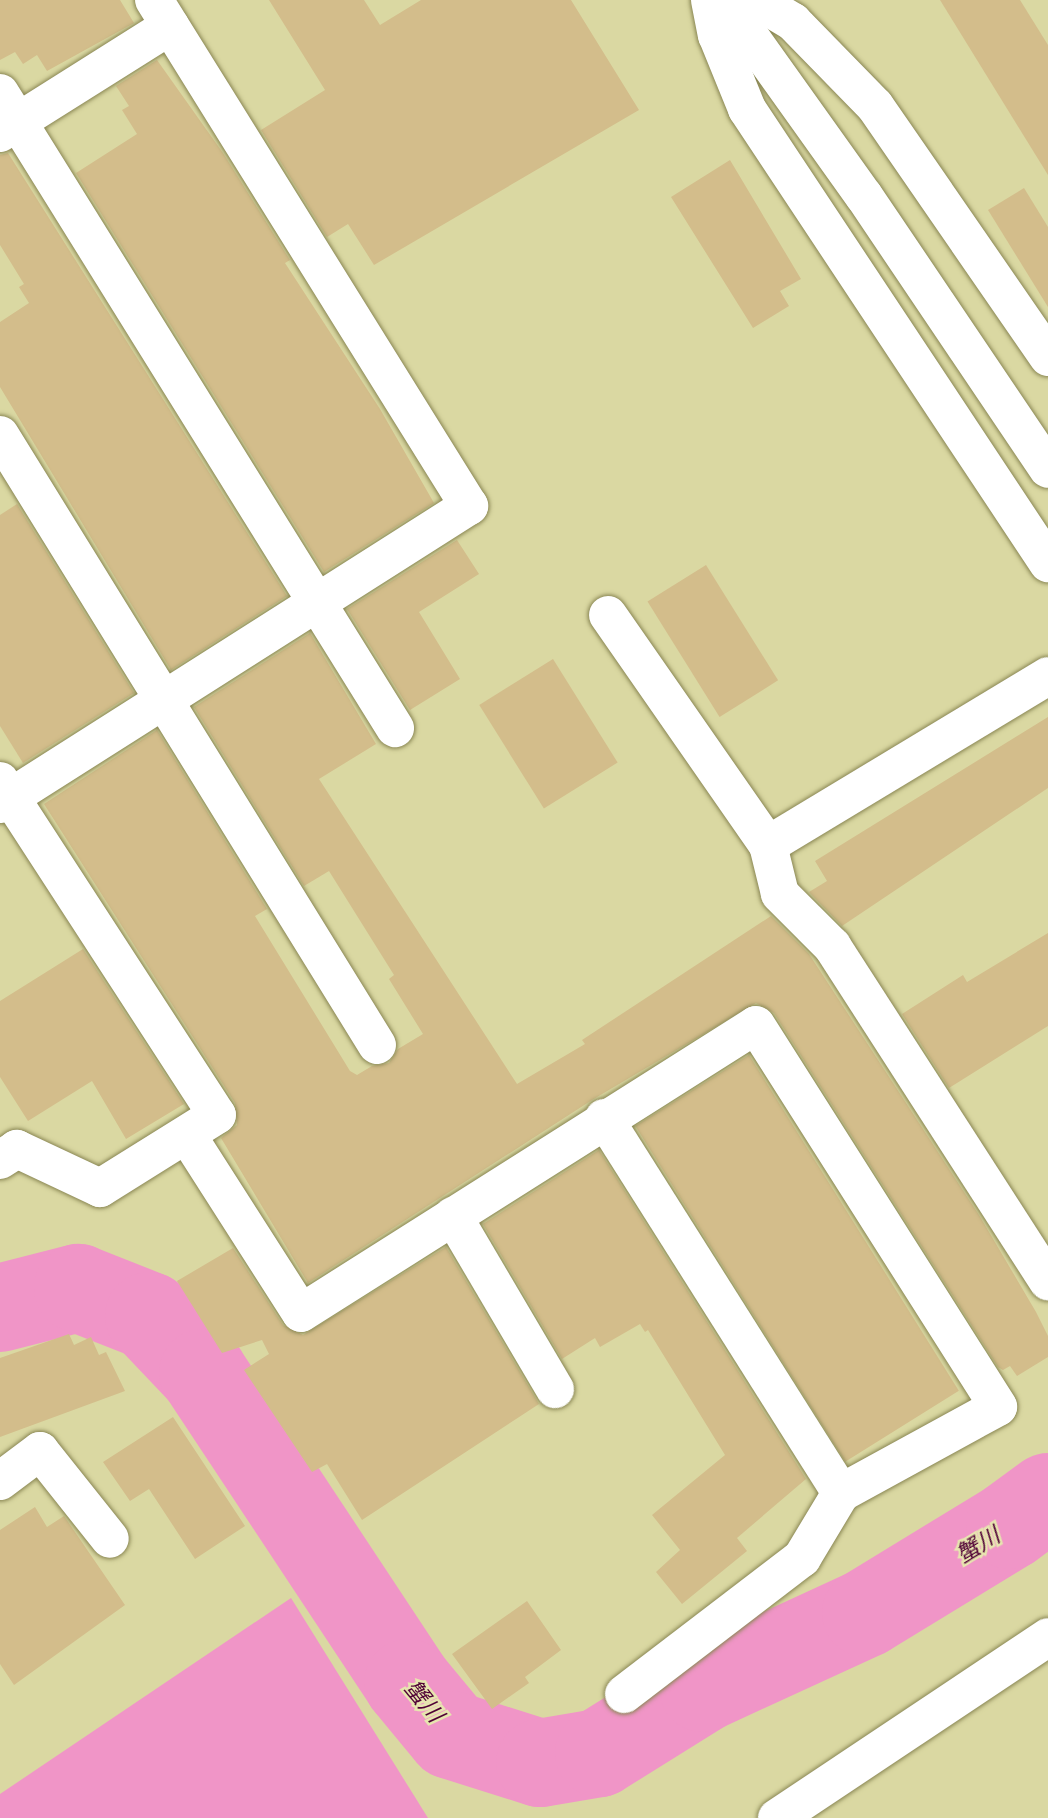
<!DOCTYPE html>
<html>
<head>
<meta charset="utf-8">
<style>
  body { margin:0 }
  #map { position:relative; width:1048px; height:1818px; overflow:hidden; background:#dad8a2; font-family:Inter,"Noto Sans JP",sans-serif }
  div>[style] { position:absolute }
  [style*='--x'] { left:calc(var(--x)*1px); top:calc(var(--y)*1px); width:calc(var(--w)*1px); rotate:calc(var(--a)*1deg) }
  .water>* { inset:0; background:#f095c7 }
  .river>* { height:88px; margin:-44px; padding:0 44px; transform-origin:44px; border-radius:44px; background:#f095c7 }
  .building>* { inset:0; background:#d3bd8b; transform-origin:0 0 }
  .roads { filter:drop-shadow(0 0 2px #898653) drop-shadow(0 0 2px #898653) }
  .minor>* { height:38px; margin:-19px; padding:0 19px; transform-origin:19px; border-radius:19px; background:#fff }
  span { translate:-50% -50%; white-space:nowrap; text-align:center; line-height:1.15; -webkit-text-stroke:5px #e7e5af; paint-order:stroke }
  .water-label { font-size:23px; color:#500036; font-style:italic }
</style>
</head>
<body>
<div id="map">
  <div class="water">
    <div style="clip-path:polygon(291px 1598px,428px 1818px,0 1818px,0 1794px)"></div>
  </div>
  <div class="river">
    <div style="--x:0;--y:1308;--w:81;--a:-14.4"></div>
    <div style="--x:78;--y:1288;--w:76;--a:21.5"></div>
    <div style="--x:149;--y:1316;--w:79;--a:46.5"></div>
    <div style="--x:203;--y:1373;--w:372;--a:56.5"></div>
    <div style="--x:408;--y:1683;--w:67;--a:50.4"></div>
    <div style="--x:451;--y:1735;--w:93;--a:17.5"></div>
    <div style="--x:540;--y:1763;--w:60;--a:-9.6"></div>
    <div style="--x:599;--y:1753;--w:123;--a:-32"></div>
    <div style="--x:703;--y:1688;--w:179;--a:-24.7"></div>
    <div style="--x:866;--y:1613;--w:169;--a:-31.4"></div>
    <div style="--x:1010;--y:1525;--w:47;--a:-36.4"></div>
  </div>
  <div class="building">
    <div style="clip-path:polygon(0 0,120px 0,134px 23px,47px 71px,37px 55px,23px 64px,15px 52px,0 60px)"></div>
    <div style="clip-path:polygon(269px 0,364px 0,380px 25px,421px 0,571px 0,639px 110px,374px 265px,348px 224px,327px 237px,261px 130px,325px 90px)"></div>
    <div style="clip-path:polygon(940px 0,1020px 0,1048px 45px,1048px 175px)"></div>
    <div style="clip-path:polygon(157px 60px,223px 153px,290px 260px,285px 263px,380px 409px,434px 503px,324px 572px,76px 173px,137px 134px,122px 110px,129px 106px,116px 86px)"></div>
    <div style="clip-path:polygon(8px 153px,287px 596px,171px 670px,0 387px,0 322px,29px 303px,19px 287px,24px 284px,0 245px,0 155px)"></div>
    <div style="clip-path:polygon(730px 160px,801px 279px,780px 291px,789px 306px,753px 328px,671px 197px)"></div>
    <div style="clip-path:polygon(1024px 188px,1048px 227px,1048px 307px,988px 210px)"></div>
    <div style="clip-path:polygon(17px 504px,134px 693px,23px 763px,0 726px,0 515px)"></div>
    <div style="clip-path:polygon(457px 540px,479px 574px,419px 612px,460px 679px,410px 710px,347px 609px)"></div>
    <div style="left:706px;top:565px;width:136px;height:69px;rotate:58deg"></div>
    <div style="clip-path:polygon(310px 633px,376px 744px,319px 779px,517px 1084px,585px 1044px,582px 1040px,771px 916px,809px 954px,979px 1215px,1036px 1312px,1048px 1336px,1048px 1357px,1017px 1376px,1010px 1366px,1003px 1370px,998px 1367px,774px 1013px,756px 1003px,592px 1100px,308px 1283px,221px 1138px,237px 1125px,235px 1103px,44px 804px,157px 730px,267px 909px,255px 916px,350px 1071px,357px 1075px,372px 1066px,389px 1063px,398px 1049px,423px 1034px,389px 979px,394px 975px,329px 871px,304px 886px,194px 707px)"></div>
    <div style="left:553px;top:659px;width:122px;height:87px;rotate:58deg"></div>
    <div style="clip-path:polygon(1048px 717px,1048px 788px,842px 926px,809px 892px,827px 881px,815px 861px)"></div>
    <div style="clip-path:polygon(1048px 933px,1048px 1026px,949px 1088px,902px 1014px,963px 975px,967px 982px)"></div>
    <div style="clip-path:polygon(83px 949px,184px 1104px,126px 1139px,92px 1081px,28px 1121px,0 1077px,0 1001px)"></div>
    <div style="left:749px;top:1055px;width:396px;height:134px;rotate:58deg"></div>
    <div style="clip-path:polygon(599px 1150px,806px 1479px,737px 1538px,747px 1551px,682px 1604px,656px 1572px,680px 1550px,652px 1515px,725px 1455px,648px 1330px,645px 1332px,640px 1324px,600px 1347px,595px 1338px,562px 1359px,483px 1224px)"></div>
    <div style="clip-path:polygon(446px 1247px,539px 1404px,362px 1520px,327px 1464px,312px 1472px,244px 1370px,269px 1354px,262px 1340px,222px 1353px,177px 1281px,233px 1248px,283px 1325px,303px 1335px)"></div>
    <div style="clip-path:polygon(69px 1334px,74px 1345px,91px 1337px,99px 1355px,106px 1352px,125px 1391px,0 1437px,0 1358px)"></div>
    <div style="clip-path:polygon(173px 1417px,245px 1526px,195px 1559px,149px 1489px,130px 1501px,103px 1462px)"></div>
    <div style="clip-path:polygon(35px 1507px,47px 1527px,64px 1516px,125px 1605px,14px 1685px,0 1664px,0 1530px)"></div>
    <div style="clip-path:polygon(527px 1601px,561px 1650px,525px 1677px,529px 1683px,492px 1709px,452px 1654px)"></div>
  </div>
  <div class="roads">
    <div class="minor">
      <div style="--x:710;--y:0;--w:36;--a:79"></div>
      <div style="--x:717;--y:35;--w:80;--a:67.9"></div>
      <div style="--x:747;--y:109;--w:545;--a:56.46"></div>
      <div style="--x:724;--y:0;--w:241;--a:54.5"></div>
      <div style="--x:864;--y:196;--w:329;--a:56"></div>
      <div style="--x:756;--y:0;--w:43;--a:30.7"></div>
      <div style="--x:793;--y:22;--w:117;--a:45.7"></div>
      <div style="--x:875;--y:106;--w:305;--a:55.4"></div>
      <div style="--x:0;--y:93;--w:748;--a:58.12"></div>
      <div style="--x:0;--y:133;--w:201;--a:-32.2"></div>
      <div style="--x:0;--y:435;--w:717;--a:58.28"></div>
      <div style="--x:608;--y:615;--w:280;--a:55.2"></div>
      <div style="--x:768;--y:845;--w:50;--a:76.2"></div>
      <div style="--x:780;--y:894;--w:74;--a:45"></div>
      <div style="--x:832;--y:946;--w:399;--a:57.2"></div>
      <div style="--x:0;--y:781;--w:398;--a:57"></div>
      <div style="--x:217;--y:1115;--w:138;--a:148"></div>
      <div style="--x:100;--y:1188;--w:92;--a:-154.8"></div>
      <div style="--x:17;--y:1149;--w:20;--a:147"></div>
      <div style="--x:0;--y:804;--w:556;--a:-32.43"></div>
      <div style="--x:469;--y:506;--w:596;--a:-121.9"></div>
      <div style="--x:768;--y:845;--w:327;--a:-31.1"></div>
      <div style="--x:604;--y:1118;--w:444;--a:57.7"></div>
      <div style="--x:187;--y:1135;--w:211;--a:57.4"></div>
      <div style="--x:301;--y:1313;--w:538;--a:-32.33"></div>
      <div style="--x:756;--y:1025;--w:452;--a:57.6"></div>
      <div style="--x:998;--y:1407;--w:179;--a:151.3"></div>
      <div style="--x:841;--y:1493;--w:76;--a:121"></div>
      <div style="--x:802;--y:1558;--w:224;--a:142.6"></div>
      <div style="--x:453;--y:1216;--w:201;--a:59.5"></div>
      <div style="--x:0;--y:1481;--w:50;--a:-36.9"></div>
      <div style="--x:40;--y:1451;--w:112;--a:51.5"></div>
      <div style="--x:777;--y:1818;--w:326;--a:-33.7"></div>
    </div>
  </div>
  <div class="water-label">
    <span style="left:978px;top:1545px;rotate:-31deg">蟹川</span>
    <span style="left:424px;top:1701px;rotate:51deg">蟹川</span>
  </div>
</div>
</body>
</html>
